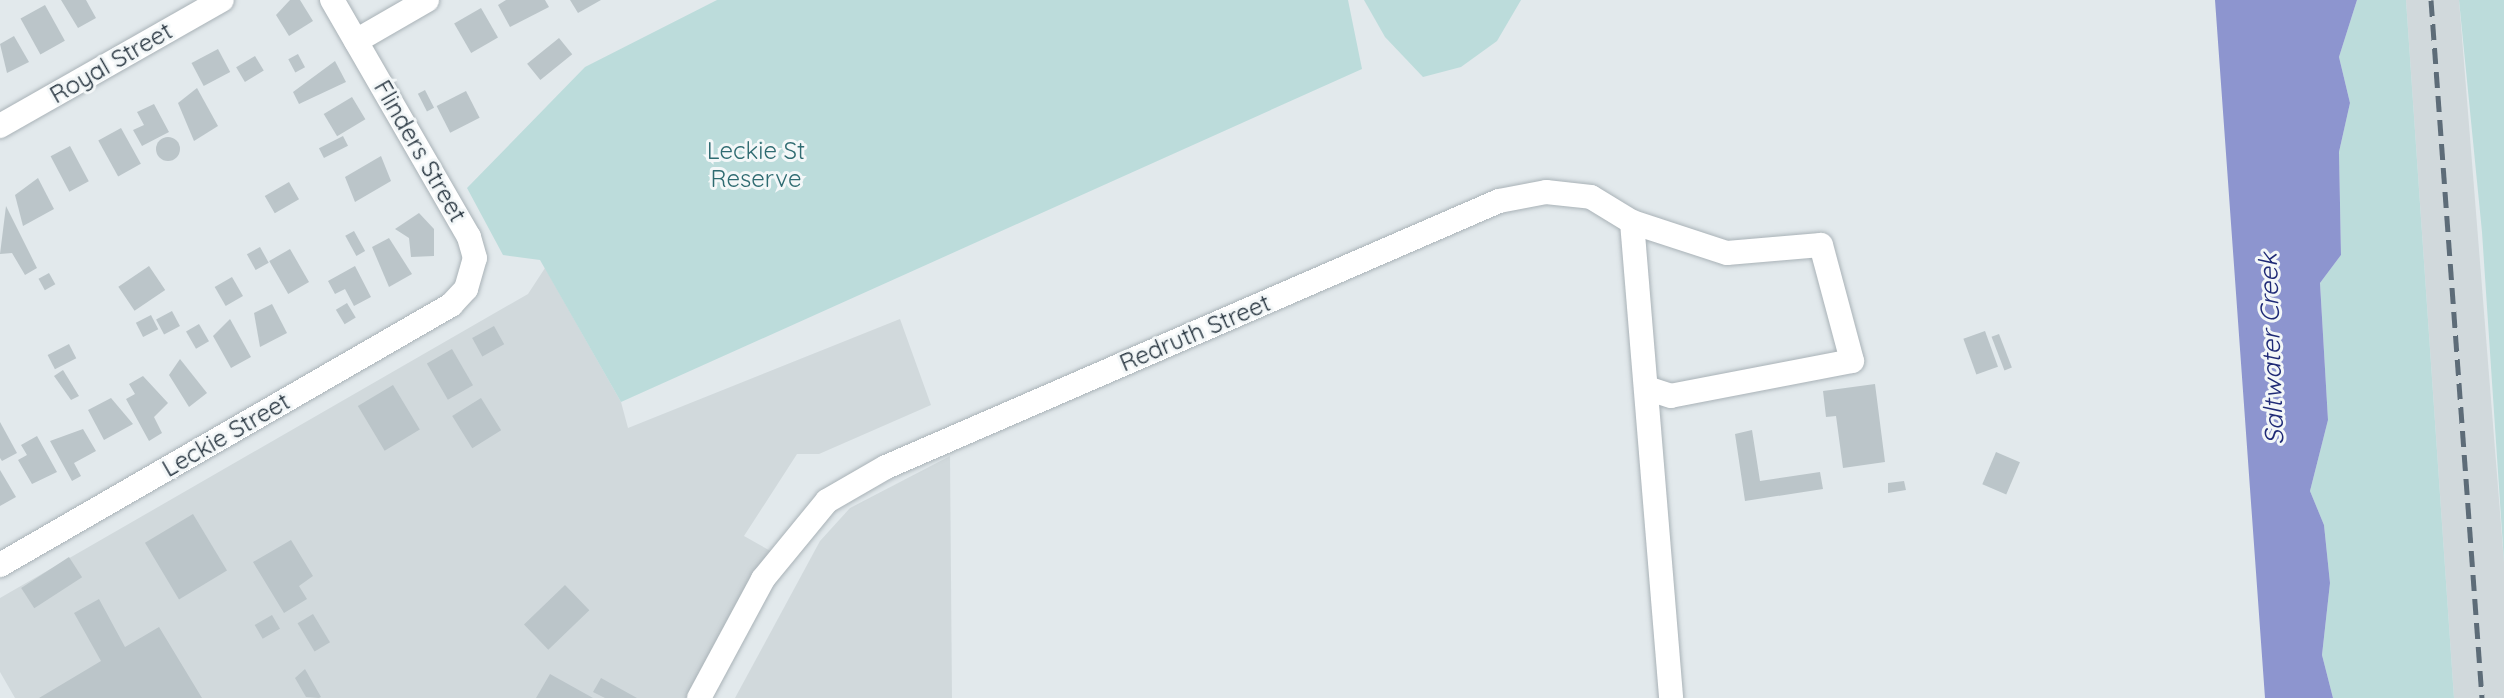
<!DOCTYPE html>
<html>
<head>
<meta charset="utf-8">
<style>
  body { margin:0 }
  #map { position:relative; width:2504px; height:698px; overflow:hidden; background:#e2e9ec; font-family:Quicksand,sans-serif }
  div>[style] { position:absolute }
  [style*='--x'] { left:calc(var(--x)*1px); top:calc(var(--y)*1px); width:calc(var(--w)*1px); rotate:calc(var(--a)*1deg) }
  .built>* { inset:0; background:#d1d9dc }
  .green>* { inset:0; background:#bcdcdb }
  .water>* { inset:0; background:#8d95cf }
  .building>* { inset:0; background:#bbc5c9; transform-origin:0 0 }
  .round { border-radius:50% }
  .roads { filter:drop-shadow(0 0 2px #a9b2b7) drop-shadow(0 0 2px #a9b2b7) }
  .minor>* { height:24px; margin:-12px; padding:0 12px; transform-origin:12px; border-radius:12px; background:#fff }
  .rail>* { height:5px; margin-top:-2.5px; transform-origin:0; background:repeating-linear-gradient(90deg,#5d6c78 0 16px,transparent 0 24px) }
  span { translate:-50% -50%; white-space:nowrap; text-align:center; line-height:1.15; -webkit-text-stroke:6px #f3f7f8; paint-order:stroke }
  .street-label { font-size:24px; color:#23313c }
  .park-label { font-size:24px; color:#2f6b71 }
  .water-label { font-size:26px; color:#1f2a76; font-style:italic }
</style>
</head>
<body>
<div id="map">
  <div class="built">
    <div style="clip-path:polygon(2406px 0,2459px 0,2504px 562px,2504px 698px,2454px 698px)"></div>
    <div style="clip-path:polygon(545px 268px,621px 402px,628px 428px,900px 319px,931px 405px,819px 454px,797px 454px,744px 536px,774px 553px,691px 698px,15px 698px,0 672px,0 598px,528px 294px)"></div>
    <div style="clip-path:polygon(950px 456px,952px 698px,735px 698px,820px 541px,850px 508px)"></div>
  </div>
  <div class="green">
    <div style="clip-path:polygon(717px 0,1348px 0,1362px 69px,621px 402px,540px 260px,503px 255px,467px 188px,585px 67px)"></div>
    <div style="clip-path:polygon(1364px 0,1521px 0,1497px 41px,1461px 67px,1423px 77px,1385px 37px)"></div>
    <div style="clip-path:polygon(2357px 0,2406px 0,2454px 698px,2333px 698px,2322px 655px,2330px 583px,2324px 525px,2310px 491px,2328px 420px,2320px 283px,2341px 255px,2339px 152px,2350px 103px,2339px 57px)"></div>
    <div style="clip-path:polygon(2459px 0,2504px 0,2504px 562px,2482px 232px)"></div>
  </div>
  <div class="water">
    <div style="clip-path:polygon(2215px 0,2357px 0,2339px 57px,2350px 103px,2339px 152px,2341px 255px,2320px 283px,2328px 420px,2310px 491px,2324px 525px,2330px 583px,2322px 655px,2333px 698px,2265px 698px)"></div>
  </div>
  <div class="building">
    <div style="clip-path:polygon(61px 0,86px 0,96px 18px,78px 28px)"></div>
    <div style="clip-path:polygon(290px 0,300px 0,313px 21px,289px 36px,276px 15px)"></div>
    <div style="clip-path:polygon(506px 0,545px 0,549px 7px,510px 27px,498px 5px)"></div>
    <div style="clip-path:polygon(570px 0,601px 0,578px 13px)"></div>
    <div style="left:45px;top:5px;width:41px;height:28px;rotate:61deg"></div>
    <div style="left:481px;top:8px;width:34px;height:31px;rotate:60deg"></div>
    <div style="clip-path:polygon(14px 36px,29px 62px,7px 73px,0 44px)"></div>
    <div style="left:559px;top:38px;width:21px;height:41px;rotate:51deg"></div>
    <div style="left:218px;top:49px;width:26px;height:30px;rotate:62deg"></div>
    <div style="left:298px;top:54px;width:15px;height:11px;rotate:62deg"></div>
    <div style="left:255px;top:56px;width:17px;height:22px;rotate:59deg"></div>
    <div style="clip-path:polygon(335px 61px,346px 82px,299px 104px,293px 92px)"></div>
    <div style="clip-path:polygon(197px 88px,218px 126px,194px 141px,178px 103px)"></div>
    <div style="left:425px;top:90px;width:20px;height:8px;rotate:63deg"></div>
    <div style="left:466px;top:91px;width:30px;height:33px;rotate:63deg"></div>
    <div style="left:352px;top:97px;width:26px;height:33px;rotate:59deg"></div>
    <div style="clip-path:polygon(154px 104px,169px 132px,142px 146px,133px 130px,144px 125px,137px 112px)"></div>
    <div style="left:121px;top:128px;width:41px;height:26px;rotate:61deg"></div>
    <div style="left:343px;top:136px;width:11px;height:27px;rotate:63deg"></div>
    <div class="round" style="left:156px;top:137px;width:24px;height:24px"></div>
    <div style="left:70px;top:146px;width:40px;height:22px;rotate:62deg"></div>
    <div style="clip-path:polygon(381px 156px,391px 181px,355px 202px,345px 177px)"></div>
    <div style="clip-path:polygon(38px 178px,54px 209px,23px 226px,15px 195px)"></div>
    <div style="left:289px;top:182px;width:20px;height:28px;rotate:60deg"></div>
    <div style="clip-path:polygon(6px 206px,37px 268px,25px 275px,12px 253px,0 254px)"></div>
    <div style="clip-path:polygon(419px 213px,434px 229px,434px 256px,411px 257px,409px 238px,395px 229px)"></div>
    <div style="left:354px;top:231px;width:23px;height:10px;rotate:61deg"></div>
    <div style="clip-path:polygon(389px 238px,412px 274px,389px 287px,372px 247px)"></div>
    <div style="left:260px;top:247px;width:18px;height:15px;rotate:61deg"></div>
    <div style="left:290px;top:249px;width:38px;height:24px;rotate:60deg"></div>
    <div style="left:149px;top:266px;width:29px;height:37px;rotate:56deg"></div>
    <div style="clip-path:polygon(355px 266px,371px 297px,354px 306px,345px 289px,335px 294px,328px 281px)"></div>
    <div style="left:49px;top:273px;width:13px;height:12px;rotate:61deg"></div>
    <div style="left:232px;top:277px;width:22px;height:20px;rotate:60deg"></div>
    <div style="left:347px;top:303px;width:17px;height:13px;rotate:59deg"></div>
    <div style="clip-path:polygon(272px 304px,287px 333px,260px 347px,254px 313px)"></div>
    <div style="left:172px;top:311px;width:17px;height:18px;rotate:62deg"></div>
    <div style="left:151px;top:315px;width:16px;height:17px;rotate:63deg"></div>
    <div style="clip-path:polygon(230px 319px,251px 357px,231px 368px,213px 336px)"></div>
    <div style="left:199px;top:324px;width:20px;height:15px;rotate:60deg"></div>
    <div style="left:494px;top:326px;width:21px;height:25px;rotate:61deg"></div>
    <div style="left:1985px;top:331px;width:38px;height:23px;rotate:70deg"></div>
    <div style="left:1999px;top:334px;width:36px;height:8px;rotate:69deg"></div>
    <div style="left:69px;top:344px;width:16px;height:24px;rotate:63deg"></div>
    <div style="left:452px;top:349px;width:42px;height:29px;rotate:60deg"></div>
    <div style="clip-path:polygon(180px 359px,207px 393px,189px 407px,169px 375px)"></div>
    <div style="clip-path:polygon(63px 370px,79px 396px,71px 400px,54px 376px)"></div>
    <div style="clip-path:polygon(143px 376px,168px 403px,154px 417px,162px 433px,149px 441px,126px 399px,135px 394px,129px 384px)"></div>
    <div style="clip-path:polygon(1875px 384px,1885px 462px,1843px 468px,1836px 416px,1826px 417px,1823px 391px)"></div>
    <div style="left:393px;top:385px;width:52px;height:41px;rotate:59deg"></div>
    <div style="clip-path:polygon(111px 398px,133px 424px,104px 440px,88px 410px)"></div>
    <div style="left:481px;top:398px;width:38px;height:34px;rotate:58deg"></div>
    <div style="clip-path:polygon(0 422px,17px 453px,2px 461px,0 458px)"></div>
    <div style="clip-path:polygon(83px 429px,96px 451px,74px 463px,81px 476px,72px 481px,50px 441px)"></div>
    <div style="clip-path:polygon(1752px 430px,1760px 481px,1820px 472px,1823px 489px,1745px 501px,1735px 434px)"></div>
    <div style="clip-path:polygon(37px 436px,57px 472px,32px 484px,18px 460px,27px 455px,21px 445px)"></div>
    <div style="left:1996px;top:452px;width:26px;height:35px;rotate:23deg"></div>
    <div style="clip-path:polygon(0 470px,16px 497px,0 506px)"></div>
    <div style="clip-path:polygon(1904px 481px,1906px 490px,1888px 493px,1888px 483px)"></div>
    <div style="left:193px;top:514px;width:66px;height:56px;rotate:59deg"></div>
    <div style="clip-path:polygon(291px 540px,313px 576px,299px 586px,307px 599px,284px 613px,253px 562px)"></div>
    <div style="left:69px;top:557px;width:24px;height:57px;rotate:57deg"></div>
    <div style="left:565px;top:585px;width:35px;height:57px;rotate:46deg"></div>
    <div style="clip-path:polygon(99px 599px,125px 647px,159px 627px,202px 698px,39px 698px,101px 661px,74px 613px)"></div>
    <div style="left:313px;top:614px;width:33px;height:18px;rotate:59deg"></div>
    <div style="left:272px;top:615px;width:16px;height:20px;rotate:60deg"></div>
    <div style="clip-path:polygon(305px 669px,321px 697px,319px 698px,306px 697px,295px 678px)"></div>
    <div style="clip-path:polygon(550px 674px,593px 698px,536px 698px)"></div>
    <div style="clip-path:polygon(601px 678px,637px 698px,605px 698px,593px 692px)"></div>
  </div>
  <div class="roads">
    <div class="minor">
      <div style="--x:356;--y:41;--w:82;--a:-30"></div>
      <div style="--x:0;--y:126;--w:255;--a:-29.6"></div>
      <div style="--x:1632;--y:222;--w:100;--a:18.1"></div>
      <div style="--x:1727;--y:253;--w:94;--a:-4.9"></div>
      <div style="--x:1821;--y:245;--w:120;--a:75"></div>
      <div style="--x:1852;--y:361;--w:184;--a:169.1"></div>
      <div style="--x:1671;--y:396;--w:25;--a:-162"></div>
      <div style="--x:0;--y:565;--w:521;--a:-29.96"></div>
      <div style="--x:451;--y:305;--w:22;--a:-47"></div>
      <div style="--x:466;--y:289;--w:32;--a:-74"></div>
      <div style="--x:475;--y:258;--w:22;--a:-106"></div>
      <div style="--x:469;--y:237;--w:274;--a:-120"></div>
      <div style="--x:699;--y:698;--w:135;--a:-61.7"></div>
      <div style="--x:763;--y:579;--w:101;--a:-50.6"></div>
      <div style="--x:827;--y:501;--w:68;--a:-30"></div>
      <div style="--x:886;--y:467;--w:668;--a:-23.46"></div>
      <div style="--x:1499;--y:201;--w:48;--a:-10.8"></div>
      <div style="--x:1546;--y:192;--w:45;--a:6.3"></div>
      <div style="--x:1591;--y:197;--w:48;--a:31.4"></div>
      <div style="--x:1632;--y:222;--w:478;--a:85.3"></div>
    </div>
  </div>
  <div class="rail">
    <div style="--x:2431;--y:0;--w:700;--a:85.82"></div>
  </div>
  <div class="street-label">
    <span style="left:111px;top:63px;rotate:-30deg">Royal Street</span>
    <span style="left:420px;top:151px;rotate:60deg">Flinders Street</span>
    <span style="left:1195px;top:333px;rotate:-23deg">Redruth Street</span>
    <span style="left:226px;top:435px;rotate:-30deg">Leckie Street</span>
  </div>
  <div class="park-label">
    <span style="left:756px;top:165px">Leckie St<br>Reserve</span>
  </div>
  <div class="water-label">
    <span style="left:2271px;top:349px;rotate:-92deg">Saltwater Creek</span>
  </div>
</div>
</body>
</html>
